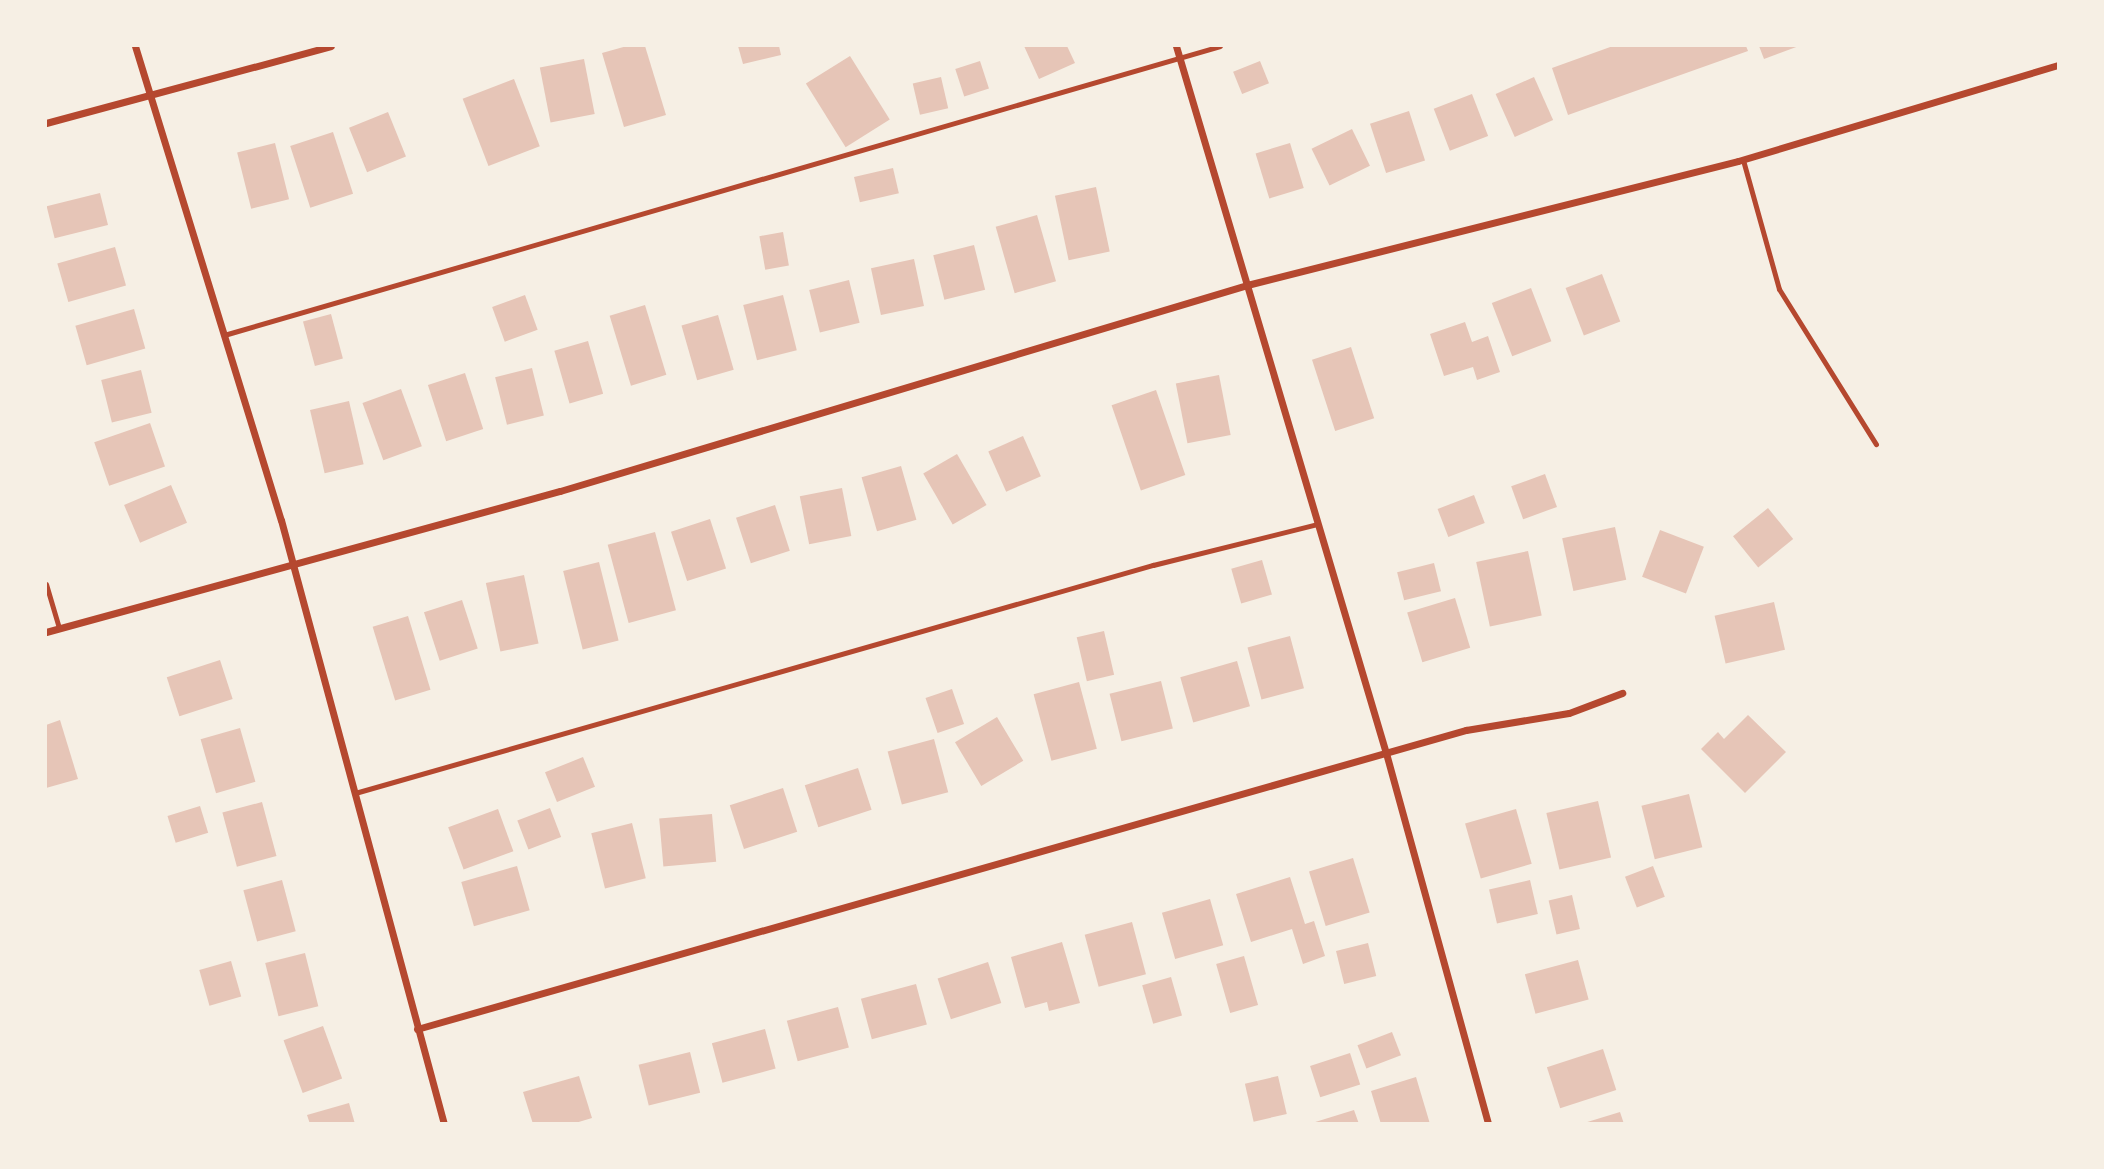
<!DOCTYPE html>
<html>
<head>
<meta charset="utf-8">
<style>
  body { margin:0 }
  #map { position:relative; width:2104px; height:1169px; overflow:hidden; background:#f6efe4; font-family:"Playfair Display",serif }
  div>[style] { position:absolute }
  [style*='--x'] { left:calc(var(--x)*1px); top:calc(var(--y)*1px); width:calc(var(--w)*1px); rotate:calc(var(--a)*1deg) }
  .building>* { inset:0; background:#e6c5b7; transform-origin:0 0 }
  .service>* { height:5px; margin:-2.5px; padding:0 2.5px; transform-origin:2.5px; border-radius:2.5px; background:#b5482f }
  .minor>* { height:7px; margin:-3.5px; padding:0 3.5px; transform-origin:3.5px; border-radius:3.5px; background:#b5482f }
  span { translate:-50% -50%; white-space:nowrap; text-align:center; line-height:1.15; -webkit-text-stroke:7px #f6efe4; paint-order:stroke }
  .frame { position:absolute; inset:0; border:47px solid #f6efe4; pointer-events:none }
</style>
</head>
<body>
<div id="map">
  <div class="building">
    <div style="clip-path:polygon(627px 46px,645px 46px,666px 115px,624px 127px,602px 53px)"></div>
    <div style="clip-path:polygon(738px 46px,779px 46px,781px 55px,743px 64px)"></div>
    <div style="clip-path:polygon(1024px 46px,1067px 46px,1075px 63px,1039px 79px)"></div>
    <div style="clip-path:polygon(1613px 46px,1746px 46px,1748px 51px,1568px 115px,1552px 68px)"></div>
    <div style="clip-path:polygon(1759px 46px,1799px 46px,1764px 59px)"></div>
    <div style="left:850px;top:56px;width:75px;height:52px;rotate:58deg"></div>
    <div style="left:584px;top:59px;width:56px;height:45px;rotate:79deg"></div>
    <div style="left:980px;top:61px;width:29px;height:26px;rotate:72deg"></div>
    <div style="left:1260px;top:61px;width:24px;height:29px;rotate:68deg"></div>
    <div style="left:941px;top:77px;width:32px;height:29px;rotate:77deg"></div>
    <div style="left:1534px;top:77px;width:47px;height:42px;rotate:66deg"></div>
    <div style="left:514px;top:79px;width:72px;height:55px;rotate:69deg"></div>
    <div style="left:1472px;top:94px;width:45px;height:41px;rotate:69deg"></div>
    <div style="left:1409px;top:111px;width:52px;height:41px;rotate:72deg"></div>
    <div style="left:388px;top:112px;width:48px;height:42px;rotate:68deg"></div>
    <div style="left:1352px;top:129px;width:41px;height:45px;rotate:64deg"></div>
    <div style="left:333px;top:132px;width:65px;height:45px;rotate:72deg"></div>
    <div style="left:275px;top:143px;width:58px;height:39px;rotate:76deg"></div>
    <div style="left:1290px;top:143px;width:47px;height:36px;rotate:73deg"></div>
    <div style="left:893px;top:168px;width:26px;height:40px;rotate:77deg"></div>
    <div style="left:1096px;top:187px;width:66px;height:42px;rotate:78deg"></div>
    <div style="left:100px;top:193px;width:33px;height:55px;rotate:76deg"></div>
    <div style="left:1037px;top:215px;width:69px;height:43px;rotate:74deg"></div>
    <div style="left:783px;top:232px;width:34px;height:24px;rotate:80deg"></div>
    <div style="left:974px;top:245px;width:46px;height:42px;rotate:76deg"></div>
    <div style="left:115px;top:247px;width:40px;height:60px;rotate:74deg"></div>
    <div style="left:914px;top:259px;width:48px;height:44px;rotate:78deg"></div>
    <div style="left:1602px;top:274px;width:51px;height:39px;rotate:69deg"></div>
    <div style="left:849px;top:280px;width:44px;height:41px;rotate:76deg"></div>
    <div style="left:1531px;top:288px;width:57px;height:42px;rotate:69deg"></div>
    <div style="left:525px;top:295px;width:37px;height:35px;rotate:70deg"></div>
    <div style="left:783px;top:295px;width:57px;height:41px;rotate:76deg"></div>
    <div style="left:645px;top:305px;width:73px;height:37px;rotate:73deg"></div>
    <div style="left:134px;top:309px;width:41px;height:61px;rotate:74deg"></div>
    <div style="left:331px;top:314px;width:46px;height:29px;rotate:75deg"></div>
    <div style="left:718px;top:315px;width:57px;height:38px;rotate:74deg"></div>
    <div style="clip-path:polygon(1465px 322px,1472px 342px,1488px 336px,1500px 372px,1477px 380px,1473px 367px,1444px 376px,1430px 334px)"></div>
    <div style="left:588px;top:341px;width:55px;height:35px;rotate:74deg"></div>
    <div style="left:1351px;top:347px;width:75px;height:41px;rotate:72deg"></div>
    <div style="left:532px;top:368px;width:49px;height:38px;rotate:76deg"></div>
    <div style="left:141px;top:370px;width:44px;height:41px;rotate:76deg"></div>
    <div style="left:465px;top:373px;width:59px;height:39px;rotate:72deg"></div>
    <div style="left:1219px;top:375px;width:61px;height:44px;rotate:79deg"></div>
    <div style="left:401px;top:389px;width:61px;height:41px;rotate:70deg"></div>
    <div style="left:1156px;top:390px;width:90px;height:47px;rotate:71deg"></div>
    <div style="left:349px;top:401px;width:65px;height:40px;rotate:77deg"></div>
    <div style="left:150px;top:423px;width:46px;height:59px;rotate:71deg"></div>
    <div style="left:1023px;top:436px;width:44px;height:38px;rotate:66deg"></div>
    <div style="left:957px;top:454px;width:59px;height:39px;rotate:60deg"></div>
    <div style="left:901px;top:466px;width:56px;height:41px;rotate:74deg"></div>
    <div style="left:1545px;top:474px;width:35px;height:36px;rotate:70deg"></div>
    <div style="left:171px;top:485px;width:41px;height:51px;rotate:67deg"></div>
    <div style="left:842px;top:488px;width:49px;height:43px;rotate:79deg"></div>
    <div style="left:1474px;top:495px;width:30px;height:39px;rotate:69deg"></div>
    <div style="left:775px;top:505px;width:48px;height:41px;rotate:72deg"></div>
    <div style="left:1768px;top:508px;width:40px;height:45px;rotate:51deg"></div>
    <div style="left:710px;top:519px;width:52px;height:41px;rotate:72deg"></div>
    <div style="left:1615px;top:527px;width:54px;height:54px;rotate:78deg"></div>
    <div style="left:1660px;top:530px;width:47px;height:50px;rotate:21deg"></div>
    <div style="left:655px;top:532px;width:81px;height:49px;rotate:75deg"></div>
    <div style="left:1528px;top:551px;width:66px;height:53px;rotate:78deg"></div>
    <div style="left:1262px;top:560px;width:36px;height:32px;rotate:74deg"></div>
    <div style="left:599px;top:562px;width:81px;height:37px;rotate:76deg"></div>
    <div style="left:1434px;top:563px;width:29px;height:38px;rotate:76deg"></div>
    <div style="left:524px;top:575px;width:70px;height:39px;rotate:78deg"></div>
    <div style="left:1455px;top:598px;width:52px;height:50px;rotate:73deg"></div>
    <div style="left:462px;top:600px;width:51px;height:40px;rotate:72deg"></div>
    <div style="left:1774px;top:602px;width:49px;height:61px;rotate:77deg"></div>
    <div style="left:408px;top:616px;width:77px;height:37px;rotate:73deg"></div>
    <div style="left:1104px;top:631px;width:45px;height:28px;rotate:77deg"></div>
    <div style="left:1290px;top:636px;width:54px;height:44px;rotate:75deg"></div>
    <div style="left:220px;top:660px;width:41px;height:56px;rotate:72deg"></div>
    <div style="left:1237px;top:661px;width:47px;height:59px;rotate:74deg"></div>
    <div style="left:1161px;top:681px;width:49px;height:53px;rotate:76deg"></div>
    <div style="left:1079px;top:682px;width:69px;height:47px;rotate:75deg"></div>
    <div style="left:952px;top:689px;width:37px;height:28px;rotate:71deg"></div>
    <div style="clip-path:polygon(1748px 715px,1786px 752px,1745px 793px,1701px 749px,1718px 732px,1724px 739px)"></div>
    <div style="left:997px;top:717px;width:51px;height:49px;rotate:59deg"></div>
    <div style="clip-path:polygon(60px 720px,78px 779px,46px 788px,46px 725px)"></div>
    <div style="left:240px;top:728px;width:56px;height:41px;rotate:74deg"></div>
    <div style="left:934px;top:739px;width:55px;height:48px;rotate:75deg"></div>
    <div style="left:583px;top:757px;width:32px;height:41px;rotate:68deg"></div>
    <div style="left:858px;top:768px;width:44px;height:56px;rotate:72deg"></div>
    <div style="left:783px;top:788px;width:46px;height:56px;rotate:72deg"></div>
    <div style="left:1689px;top:794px;width:55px;height:49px;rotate:76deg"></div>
    <div style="left:1598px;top:801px;width:58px;height:53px;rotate:77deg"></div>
    <div style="left:262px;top:802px;width:56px;height:41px;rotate:75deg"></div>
    <div style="left:200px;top:806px;width:28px;height:34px;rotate:73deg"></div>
    <div style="left:550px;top:808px;width:31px;height:35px;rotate:69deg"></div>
    <div style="left:498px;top:809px;width:45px;height:53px;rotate:70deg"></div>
    <div style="left:1516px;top:809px;width:57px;height:53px;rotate:74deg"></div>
    <div style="left:712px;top:814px;width:48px;height:53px;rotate:85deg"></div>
    <div style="left:632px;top:823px;width:57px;height:42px;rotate:76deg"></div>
    <div style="left:1353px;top:858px;width:57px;height:46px;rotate:73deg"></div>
    <div style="left:517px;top:866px;width:46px;height:58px;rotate:74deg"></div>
    <div style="left:1653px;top:866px;width:33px;height:30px;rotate:69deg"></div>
    <div style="clip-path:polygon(1290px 877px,1305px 924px,1314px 921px,1325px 956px,1303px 964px,1292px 929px,1251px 942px,1236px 894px)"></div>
    <div style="left:282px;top:880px;width:53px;height:40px;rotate:75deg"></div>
    <div style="left:1530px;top:880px;width:35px;height:42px;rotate:77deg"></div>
    <div style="left:1572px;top:895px;width:35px;height:24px;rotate:77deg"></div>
    <div style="left:1210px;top:899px;width:48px;height:50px;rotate:74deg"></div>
    <div style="left:1132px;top:922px;width:54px;height:49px;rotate:75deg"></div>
    <div style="clip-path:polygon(1062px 942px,1080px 1003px,1049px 1011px,1047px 1002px,1025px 1008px,1011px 957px)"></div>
    <div style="left:1368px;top:943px;width:34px;height:33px;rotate:76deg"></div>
    <div style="left:305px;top:953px;width:55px;height:41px;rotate:76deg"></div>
    <div style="left:1244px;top:956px;width:51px;height:29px;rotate:74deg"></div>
    <div style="left:1578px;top:960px;width:41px;height:55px;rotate:75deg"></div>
    <div style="left:231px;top:961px;width:37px;height:33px;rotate:74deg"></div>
    <div style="left:988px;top:962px;width:43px;height:53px;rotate:72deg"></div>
    <div style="left:1171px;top:977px;width:40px;height:30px;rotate:74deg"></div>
    <div style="left:916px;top:984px;width:42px;height:57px;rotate:75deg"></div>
    <div style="left:838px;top:1007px;width:42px;height:53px;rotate:75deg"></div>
    <div style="left:323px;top:1026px;width:56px;height:42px;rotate:70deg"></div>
    <div style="left:765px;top:1029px;width:41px;height:55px;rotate:75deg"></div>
    <div style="left:1392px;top:1032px;width:25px;height:37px;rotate:69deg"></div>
    <div style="left:1603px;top:1049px;width:43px;height:59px;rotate:72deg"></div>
    <div style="left:690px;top:1052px;width:42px;height:53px;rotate:76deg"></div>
    <div style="left:1350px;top:1053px;width:33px;height:42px;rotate:72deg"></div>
    <div style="clip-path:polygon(579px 1076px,592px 1118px,572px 1124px,533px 1124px,523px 1092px)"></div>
    <div style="left:1278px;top:1076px;width:39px;height:34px;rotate:77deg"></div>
    <div style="clip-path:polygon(1416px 1077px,1430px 1124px,1381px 1124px,1371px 1091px)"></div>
    <div style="clip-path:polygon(349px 1103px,355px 1124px,310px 1124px,307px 1115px)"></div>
    <div style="clip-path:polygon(1354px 1110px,1359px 1124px,1312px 1124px,1312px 1123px)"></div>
    <div style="clip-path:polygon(1620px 1112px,1624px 1124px,1584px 1124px,1584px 1123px)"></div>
  </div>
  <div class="service">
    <div style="--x:1743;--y:160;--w:134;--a:74.4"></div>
    <div style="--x:1779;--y:289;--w:183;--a:58"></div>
    <div style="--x:224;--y:335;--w:1037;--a:-16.18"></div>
    <div style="--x:46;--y:584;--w:46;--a:73.5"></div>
    <div style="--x:355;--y:793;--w:830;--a:-15.95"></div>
    <div style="--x:1153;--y:565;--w:170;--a:-14"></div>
  </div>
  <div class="minor">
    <div style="--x:135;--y:46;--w:496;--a:72.9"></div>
    <div style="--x:281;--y:520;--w:626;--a:74.9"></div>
    <div style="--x:1176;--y:46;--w:738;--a:73.46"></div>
    <div style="--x:1386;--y:753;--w:385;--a:74.6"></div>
    <div style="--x:46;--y:123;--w:295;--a:-15.1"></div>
    <div style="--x:46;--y:632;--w:533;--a:-15.34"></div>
    <div style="--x:560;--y:491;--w:717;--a:-16.69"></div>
    <div style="--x:1247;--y:285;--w:506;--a:-14.17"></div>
    <div style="--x:1738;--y:161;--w:334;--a:-16.7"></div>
    <div style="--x:417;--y:1029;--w:1091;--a:-15.91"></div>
    <div style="--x:1466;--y:730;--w:104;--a:-9.4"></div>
    <div style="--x:1569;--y:713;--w:57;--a:-20.7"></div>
  </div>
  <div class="frame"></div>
</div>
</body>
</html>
